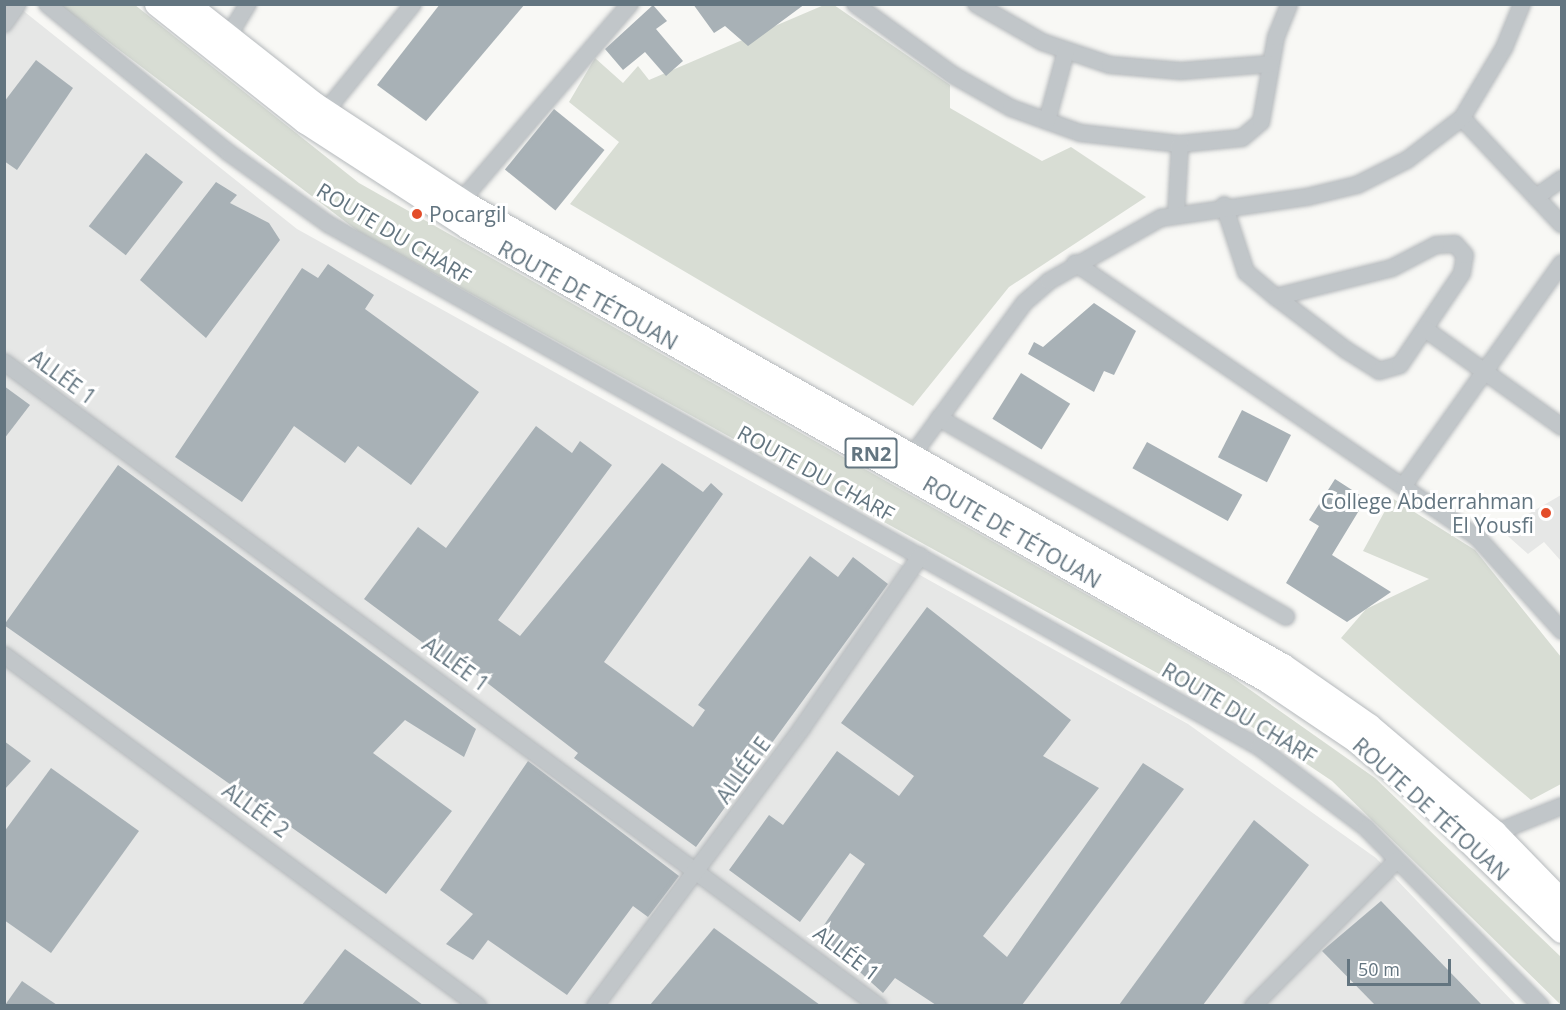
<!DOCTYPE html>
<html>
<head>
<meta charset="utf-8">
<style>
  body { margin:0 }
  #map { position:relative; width:1566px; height:1010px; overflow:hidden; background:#f8f8f5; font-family:"Open Sans",sans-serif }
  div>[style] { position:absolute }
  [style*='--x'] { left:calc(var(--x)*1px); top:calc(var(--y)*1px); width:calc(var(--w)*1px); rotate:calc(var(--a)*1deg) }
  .built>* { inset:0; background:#e6e7e6 }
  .green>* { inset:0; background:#d8ddd4 }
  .building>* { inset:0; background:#a8b1b6; transform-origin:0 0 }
  .roads { filter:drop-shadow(0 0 2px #b5b9bc) drop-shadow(0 0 2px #b5b9bc) }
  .minor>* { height:16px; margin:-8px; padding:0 8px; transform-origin:8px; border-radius:8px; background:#c1c6c9 }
  .highway>* { height:24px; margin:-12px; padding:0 12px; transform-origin:12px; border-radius:12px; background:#fff }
  .dots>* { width:16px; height:16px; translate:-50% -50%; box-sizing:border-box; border:3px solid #fff; border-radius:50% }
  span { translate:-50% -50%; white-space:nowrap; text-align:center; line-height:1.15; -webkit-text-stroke:6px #fff; paint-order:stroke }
  .shield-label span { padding:2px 4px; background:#fff; border:2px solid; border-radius:4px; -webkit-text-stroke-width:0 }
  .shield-label { font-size:20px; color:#637580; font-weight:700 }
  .poi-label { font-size:21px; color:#637580 }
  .left { translate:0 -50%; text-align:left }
  .right { translate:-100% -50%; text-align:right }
  .street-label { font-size:21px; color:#637580 }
  .frame { position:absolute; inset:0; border:6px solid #637580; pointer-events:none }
  .scale { position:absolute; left:1347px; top:959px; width:104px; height:27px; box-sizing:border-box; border:3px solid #637580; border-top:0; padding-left:8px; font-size:18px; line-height:21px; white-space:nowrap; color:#637580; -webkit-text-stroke:4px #fff; paint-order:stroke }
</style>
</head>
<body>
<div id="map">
  <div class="built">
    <div style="clip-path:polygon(5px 4px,16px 5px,297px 229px,1188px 724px,1376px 858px,1516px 1005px,5px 1006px)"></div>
    <div style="clip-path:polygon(1561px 495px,1561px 561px,1544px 542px,1528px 554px,1501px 530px)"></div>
  </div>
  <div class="green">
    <div style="clip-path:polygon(60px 5px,135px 5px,359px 183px,1229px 675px,1375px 778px,1561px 957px,1561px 1005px,1332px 781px,1237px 717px,359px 232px)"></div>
    <div style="clip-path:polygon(824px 5px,834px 5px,950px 85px,950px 108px,1042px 161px,1071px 147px,1146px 197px,1009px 287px,913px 406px,570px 204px,619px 142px,569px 102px,595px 58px,623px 83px,638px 66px,649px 80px)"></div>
    <div style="clip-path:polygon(1392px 498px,1475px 550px,1561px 657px,1561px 784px,1531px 800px,1341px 638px,1366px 609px,1429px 579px,1363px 551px)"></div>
  </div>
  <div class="building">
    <div style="clip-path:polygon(440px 4px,525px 4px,426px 121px,377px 85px)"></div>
    <div style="clip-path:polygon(693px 4px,805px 4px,748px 46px,725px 26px,714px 33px)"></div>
    <div style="clip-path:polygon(653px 5px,667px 21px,656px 29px,683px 61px,666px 76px,645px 52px,623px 70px,605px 49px)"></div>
    <div style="clip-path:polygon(36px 60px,73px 88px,17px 170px,4px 161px,4px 102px)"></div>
    <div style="left:554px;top:109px;width:65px;height:78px;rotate:39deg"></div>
    <div style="left:146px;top:153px;width:47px;height:93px;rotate:38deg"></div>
    <div style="clip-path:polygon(216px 182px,237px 195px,230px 203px,269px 223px,280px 240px,206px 338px,140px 280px)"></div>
    <div style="clip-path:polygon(328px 264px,374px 295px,365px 309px,479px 392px,411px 485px,358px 446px,345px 463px,294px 426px,242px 502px,175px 457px,302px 268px,318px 278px)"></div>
    <div style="clip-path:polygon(1094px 303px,1136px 331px,1114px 375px,1104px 371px,1094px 392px,1028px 354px,1034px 342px,1043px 347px)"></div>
    <div style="left:1021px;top:373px;width:58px;height:54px;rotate:32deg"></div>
    <div style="clip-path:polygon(4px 386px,30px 405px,4px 439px)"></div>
    <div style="left:1242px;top:410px;width:55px;height:53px;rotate:27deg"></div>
    <div style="clip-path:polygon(536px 426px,572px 453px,580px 441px,612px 465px,498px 620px,520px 636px,662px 463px,703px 492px,711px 483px,723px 494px,604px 662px,693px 727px,705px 710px,698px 705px,810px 556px,838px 577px,853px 557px,888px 584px,696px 847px,574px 758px,578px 753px,473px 672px,469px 677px,364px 599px,418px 527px,446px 548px)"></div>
    <div style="left:1147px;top:442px;width:109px;height:30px;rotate:29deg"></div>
    <div style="clip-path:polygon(118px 465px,476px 729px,464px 757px,405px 720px,373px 753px,452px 811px,386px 894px,4px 625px)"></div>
    <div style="clip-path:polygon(1335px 479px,1366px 499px,1332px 555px,1391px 592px,1347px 622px,1286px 583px,1319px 526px,1309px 520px)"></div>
    <div style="clip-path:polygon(927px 607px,1071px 720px,1043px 756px,1099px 788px,983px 936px,1007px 957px,1143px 763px,1184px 789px,1022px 1005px,936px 1005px,895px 978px,883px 993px,818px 934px,865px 864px,850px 853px,800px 922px,729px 870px,769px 815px,783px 825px,837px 751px,899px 796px,914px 776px,841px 723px)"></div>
    <div style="clip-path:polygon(4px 741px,31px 761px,4px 790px)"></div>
    <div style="clip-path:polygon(528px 761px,679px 876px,648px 917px,633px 906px,567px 995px,488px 940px,473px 960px,446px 944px,473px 914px,440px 890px)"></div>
    <div style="clip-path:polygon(51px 768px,139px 831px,51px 953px,4px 920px,4px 832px)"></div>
    <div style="clip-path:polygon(1254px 820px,1309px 865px,1203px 1005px,1119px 1005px)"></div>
    <div style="clip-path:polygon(1381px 901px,1482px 1005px,1375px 1005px,1322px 951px)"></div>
    <div style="clip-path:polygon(714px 928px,820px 1005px,650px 1005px)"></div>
    <div style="clip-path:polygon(345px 949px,423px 1005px,302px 1005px)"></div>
    <div style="clip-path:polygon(22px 981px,57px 1005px,5px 1005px)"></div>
  </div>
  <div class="roads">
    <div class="minor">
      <div style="--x:47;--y:4;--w:235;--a:39.3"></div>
      <div style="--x:229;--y:153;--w:122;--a:35.6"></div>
      <div style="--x:328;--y:224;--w:1068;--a:29.33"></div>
      <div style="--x:1259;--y:747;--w:134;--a:37.1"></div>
      <div style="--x:1366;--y:828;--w:250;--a:45.5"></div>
      <div style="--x:855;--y:4;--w:121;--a:35.9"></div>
      <div style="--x:953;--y:75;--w:67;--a:29.6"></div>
      <div style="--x:1011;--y:108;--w:73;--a:19.9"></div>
      <div style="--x:1080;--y:133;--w:101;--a:6.3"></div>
      <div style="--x:1180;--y:144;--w:62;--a:-5.5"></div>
      <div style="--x:1242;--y:138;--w:25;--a:-40"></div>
      <div style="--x:1261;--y:122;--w:86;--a:-80"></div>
      <div style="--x:1276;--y:37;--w:35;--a:-68"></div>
      <div style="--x:976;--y:4;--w:76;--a:29.9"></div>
      <div style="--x:1042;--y:42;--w:72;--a:18.7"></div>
      <div style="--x:1110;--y:65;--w:71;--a:4.8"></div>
      <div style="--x:1181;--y:71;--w:89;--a:-4.5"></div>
      <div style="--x:4;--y:24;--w:24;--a:-55"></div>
      <div style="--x:228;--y:37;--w:39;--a:-59"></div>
      <div style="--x:325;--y:112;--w:139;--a:-50.8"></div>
      <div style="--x:1462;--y:118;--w:146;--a:46.9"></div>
      <div style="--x:1047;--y:121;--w:73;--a:-74.8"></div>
      <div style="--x:1536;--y:197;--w:32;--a:-35"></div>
      <div style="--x:461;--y:201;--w:260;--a:-49.4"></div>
      <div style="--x:1224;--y:205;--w:71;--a:71.8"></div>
      <div style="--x:1246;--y:272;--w:39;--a:40"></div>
      <div style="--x:1276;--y:297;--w:88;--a:37.1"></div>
      <div style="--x:1346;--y:350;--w:39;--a:32"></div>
      <div style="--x:1379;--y:371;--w:22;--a:-16"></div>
      <div style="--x:1400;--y:365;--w:111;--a:-56"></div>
      <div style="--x:1462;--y:273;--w:18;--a:-81"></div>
      <div style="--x:1465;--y:255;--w:15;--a:-132"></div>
      <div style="--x:1455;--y:244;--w:19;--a:177"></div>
      <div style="--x:1436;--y:245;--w:50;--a:152.4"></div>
      <div style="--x:1392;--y:268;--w:120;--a:166"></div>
      <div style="--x:1176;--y:214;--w:70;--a:-86.7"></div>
      <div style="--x:1075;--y:263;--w:488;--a:34.3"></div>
      <div style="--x:1478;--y:538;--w:125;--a:47.9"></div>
      <div style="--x:1425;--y:329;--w:168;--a:35.6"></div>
      <div style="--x:4;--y:362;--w:1086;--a:36.38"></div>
      <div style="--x:939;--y:418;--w:400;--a:29.8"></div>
      <div style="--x:914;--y:453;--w:186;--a:-53.7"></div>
      <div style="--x:1024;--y:303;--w:33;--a:-41"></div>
      <div style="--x:1049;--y:281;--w:129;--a:-29.4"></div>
      <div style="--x:1161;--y:218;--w:148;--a:-8.2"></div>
      <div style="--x:1307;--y:197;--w:51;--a:-13.5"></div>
      <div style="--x:1357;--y:185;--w:56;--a:-26.6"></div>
      <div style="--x:1407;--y:160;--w:69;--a:-37.4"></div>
      <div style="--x:1462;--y:118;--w:82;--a:-59"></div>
      <div style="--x:1504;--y:48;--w:48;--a:-67.8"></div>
      <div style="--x:1404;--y:485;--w:272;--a:-54.6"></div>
      <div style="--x:4;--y:655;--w:590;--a:36.52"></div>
      <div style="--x:1495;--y:833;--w:72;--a:-21.9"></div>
      <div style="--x:595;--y:1006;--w:347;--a:-53.3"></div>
      <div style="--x:802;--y:728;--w:209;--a:-55.5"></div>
      <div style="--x:1253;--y:1006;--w:204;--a:-45.4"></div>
    </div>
    <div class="highway">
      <div style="--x:157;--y:4;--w:190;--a:38.4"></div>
      <div style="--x:306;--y:122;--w:193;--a:32.9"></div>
      <div style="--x:468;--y:227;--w:920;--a:29.57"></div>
      <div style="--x:1268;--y:681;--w:107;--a:34"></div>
      <div style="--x:1357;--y:741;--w:82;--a:40.1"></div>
      <div style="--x:1420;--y:794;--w:197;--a:44"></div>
      <div style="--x:187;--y:4;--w:162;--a:38.2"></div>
      <div style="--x:314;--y:104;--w:188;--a:33.3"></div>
      <div style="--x:471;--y:207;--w:933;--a:29.48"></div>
      <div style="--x:1283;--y:666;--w:105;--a:34.9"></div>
      <div style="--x:1369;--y:726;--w:165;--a:40.3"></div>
      <div style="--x:1495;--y:833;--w:96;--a:45.8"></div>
    </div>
  </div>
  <div class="dots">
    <div style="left:417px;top:214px;background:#e34d2a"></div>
    <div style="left:1546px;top:513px;background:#e34d2a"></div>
  </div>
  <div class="shield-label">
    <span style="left:871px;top:453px">RN2</span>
  </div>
  <div class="poi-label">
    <span class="left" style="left:429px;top:214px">Pocargil</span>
    <span class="right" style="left:1534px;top:513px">College Abderrahman<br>El Yousfi</span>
  </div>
  <div class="street-label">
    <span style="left:394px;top:233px;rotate:31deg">ROUTE DU CHARF</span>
    <span style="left:588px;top:295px;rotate:29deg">ROUTE DE TÉTOUAN</span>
    <span style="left:63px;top:377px;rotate:36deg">ALLÉE 1</span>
    <span style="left:816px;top:473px;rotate:29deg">ROUTE DU CHARF</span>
    <span style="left:1012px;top:532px;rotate:30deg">ROUTE DE TÉTOUAN</span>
    <span style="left:456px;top:664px;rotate:36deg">ALLÉE 1</span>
    <span style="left:1239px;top:713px;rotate:31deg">ROUTE DU CHARF</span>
    <span style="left:743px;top:770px;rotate:-54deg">ALLÉE E</span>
    <span style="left:1431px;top:809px;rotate:42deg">ROUTE DE TÉTOUAN</span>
    <span style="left:256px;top:810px;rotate:36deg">ALLÉE 2</span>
    <span style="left:847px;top:953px;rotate:37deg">ALLÉE 1</span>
  </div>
  <div class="frame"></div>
  <div class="scale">50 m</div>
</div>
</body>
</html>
